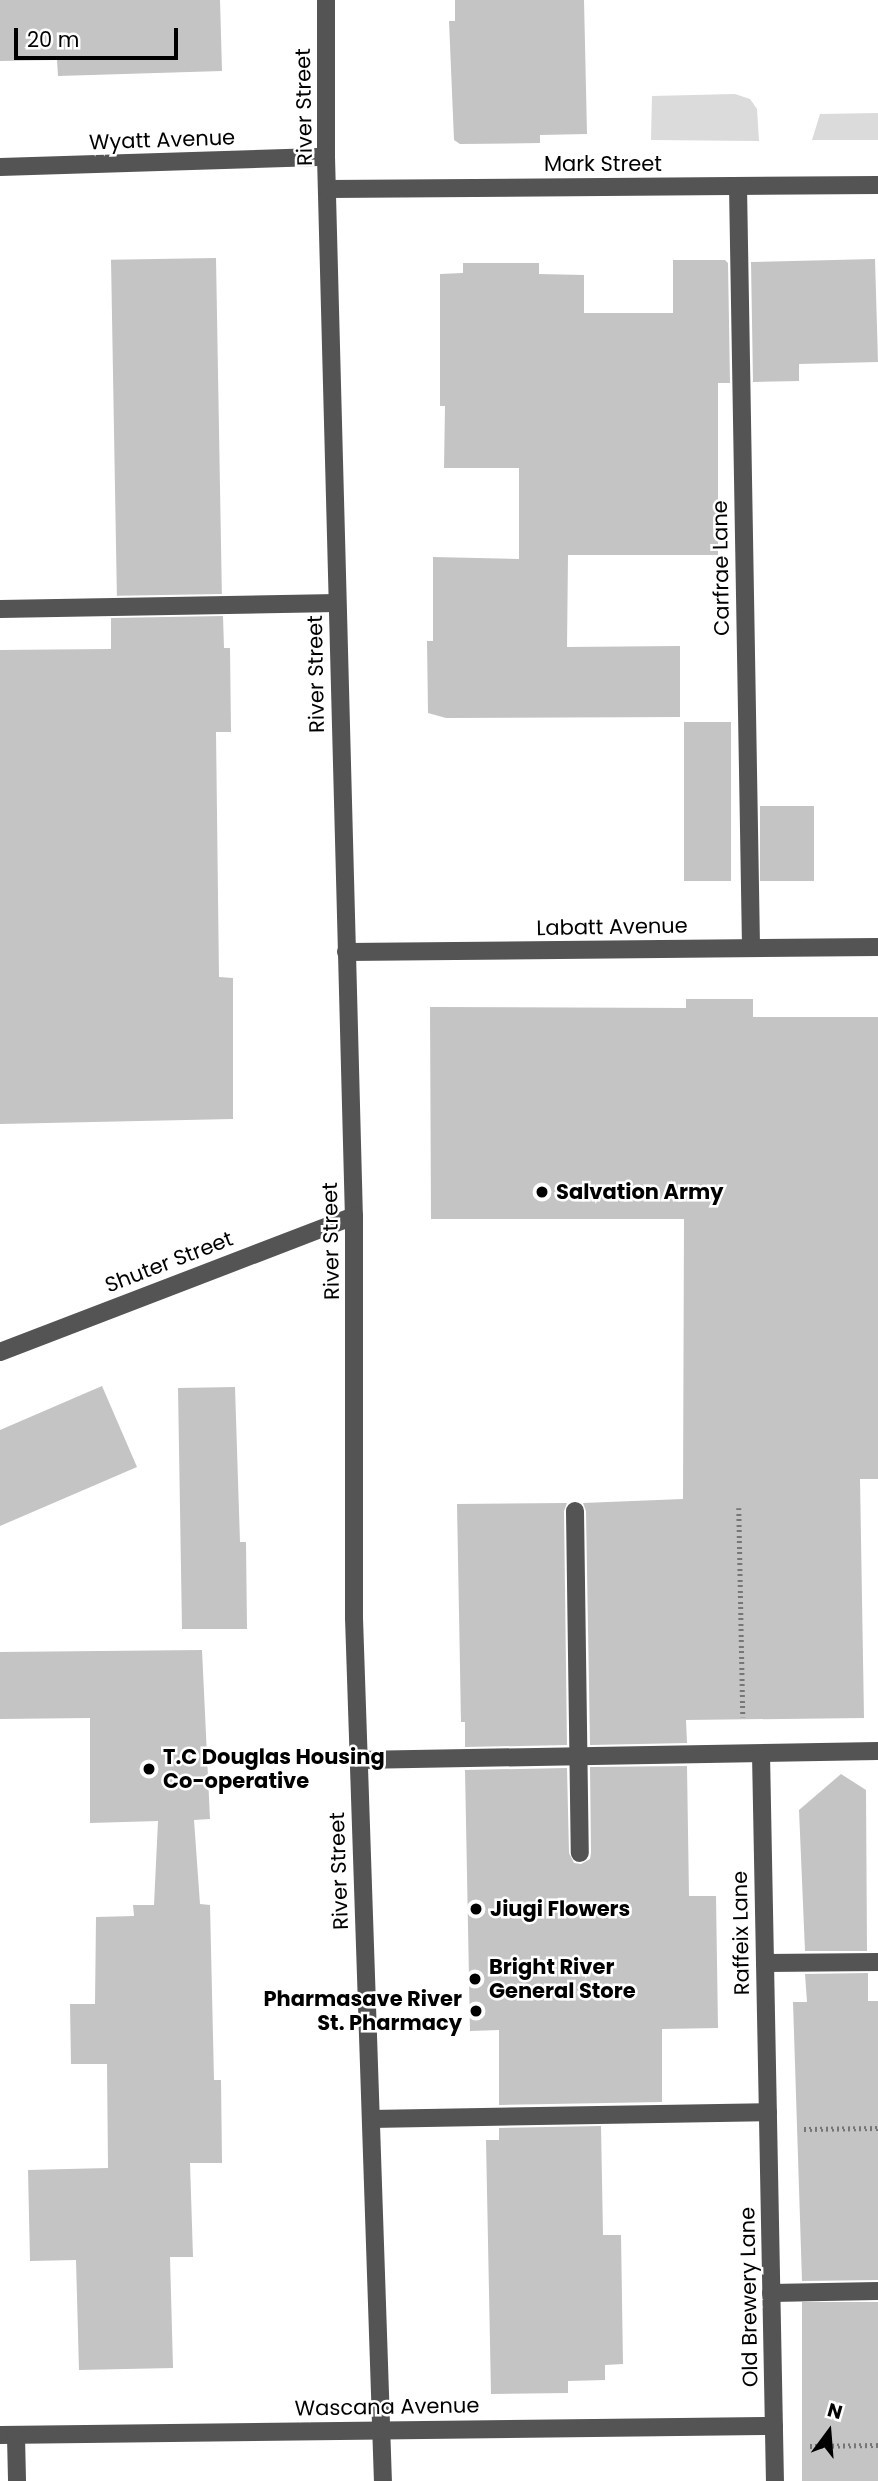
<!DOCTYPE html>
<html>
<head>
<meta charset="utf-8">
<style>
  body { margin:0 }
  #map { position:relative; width:878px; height:2481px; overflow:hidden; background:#fff; font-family:Poppins,sans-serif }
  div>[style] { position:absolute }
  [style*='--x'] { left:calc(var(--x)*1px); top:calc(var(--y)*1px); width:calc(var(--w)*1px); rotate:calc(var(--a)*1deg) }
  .green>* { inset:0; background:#dbdbdb }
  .building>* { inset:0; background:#c4c4c4; transform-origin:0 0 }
  .path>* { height:4.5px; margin-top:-2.25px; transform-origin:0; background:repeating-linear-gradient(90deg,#767676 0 2px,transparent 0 5.5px) }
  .minor>* { height:18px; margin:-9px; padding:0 9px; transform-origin:9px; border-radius:9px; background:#545454 }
  .dots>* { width:19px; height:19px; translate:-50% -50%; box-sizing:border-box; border:4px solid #fff; border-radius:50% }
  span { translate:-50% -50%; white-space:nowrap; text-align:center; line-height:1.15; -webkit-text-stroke:5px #fff; paint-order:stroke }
  .street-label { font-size:21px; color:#000 }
  .poi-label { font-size:21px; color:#000; font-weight:700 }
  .left { translate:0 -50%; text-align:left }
  .right { translate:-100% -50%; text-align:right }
  .north { position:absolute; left:794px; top:2397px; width:70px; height:70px; -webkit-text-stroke:5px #fff; paint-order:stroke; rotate:16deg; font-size:19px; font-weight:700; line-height:28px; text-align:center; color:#000 }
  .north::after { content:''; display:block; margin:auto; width:24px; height:32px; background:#000; clip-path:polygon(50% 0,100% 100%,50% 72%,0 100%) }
  .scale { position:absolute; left:14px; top:28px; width:164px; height:32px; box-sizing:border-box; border:4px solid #000; border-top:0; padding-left:9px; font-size:21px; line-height:24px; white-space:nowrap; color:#000; -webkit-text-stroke:5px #fff; paint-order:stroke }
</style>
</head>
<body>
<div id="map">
  <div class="green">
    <div style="clip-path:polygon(735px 94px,750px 99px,757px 109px,759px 141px,651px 140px,652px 96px)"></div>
    <div style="clip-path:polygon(878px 113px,878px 140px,812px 140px,820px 114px)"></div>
  </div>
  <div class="building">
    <div style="clip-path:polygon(0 0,220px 0,222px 71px,58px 76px,57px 60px,0 61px)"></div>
    <div style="clip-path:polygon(455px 0,584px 0,587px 134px,540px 135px,540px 143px,460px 144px,454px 140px,449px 21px,455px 21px)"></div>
    <div style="left:216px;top:258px;width:336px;height:105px;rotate:89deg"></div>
    <div style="clip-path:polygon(875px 259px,878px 362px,799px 364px,799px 381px,753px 382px,751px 262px)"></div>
    <div style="clip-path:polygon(673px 260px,725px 260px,728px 263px,730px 383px,718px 383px,718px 555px,568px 555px,567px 647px,680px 646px,680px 717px,446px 718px,428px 713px,427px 641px,433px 641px,433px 557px,519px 559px,519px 468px,444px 468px,445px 406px,440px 406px,440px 274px,463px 273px,463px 263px,539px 263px,539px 274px,584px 275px,584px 313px,673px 313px)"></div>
    <div style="clip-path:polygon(223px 616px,224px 648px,230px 648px,231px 732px,216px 732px,219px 977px,233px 978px,233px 1119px,0 1124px,0 650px,111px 649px,111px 618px)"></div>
    <div style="left:684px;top:722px;width:47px;height:159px"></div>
    <div style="left:760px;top:806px;width:54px;height:75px"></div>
    <div style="clip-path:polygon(686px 999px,753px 999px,753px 1017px,878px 1017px,878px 1479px,860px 1479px,864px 1718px,686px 1720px,687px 1743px,590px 1745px,586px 1511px,583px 1503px,683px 1499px,684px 1219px,431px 1219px,430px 1007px,686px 1008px)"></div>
    <div style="clip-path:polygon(102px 1386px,137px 1467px,0 1526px,0 1430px)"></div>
    <div style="clip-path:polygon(235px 1387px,240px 1542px,246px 1542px,247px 1629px,182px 1629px,178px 1388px)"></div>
    <div style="clip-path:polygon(567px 1503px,564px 1511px,567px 1745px,465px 1747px,465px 1722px,461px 1722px,457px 1504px)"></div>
    <div style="clip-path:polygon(202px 1650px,210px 1819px,194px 1820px,200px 1904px,210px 1905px,214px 2080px,221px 2080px,222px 2163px,190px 2163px,193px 2257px,170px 2257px,173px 2368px,79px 2370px,76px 2260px,30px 2261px,28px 2170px,108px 2168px,107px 2064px,71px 2064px,70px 2004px,95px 2004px,96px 1917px,134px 1916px,133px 1905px,154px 1905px,158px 1821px,90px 1823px,90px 1718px,0 1719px,0 1652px)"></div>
    <div style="clip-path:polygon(687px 1766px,689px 1896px,716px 1896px,718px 2028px,662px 2029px,662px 2102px,499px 2105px,499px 2030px,470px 2031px,465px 1770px,567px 1768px,569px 1853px,574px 1863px,581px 1864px,590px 1859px,591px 1853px,590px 1767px)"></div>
    <div style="clip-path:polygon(841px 1774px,866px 1790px,867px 1951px,805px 1951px,799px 1810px)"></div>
    <div style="clip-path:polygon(868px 1973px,868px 2001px,878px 2001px,878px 2280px,802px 2281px,793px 2002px,807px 2002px,805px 1974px)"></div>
    <div style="clip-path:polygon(601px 2126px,603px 2235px,621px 2235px,623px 2364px,605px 2365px,605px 2380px,568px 2381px,568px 2393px,491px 2394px,486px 2140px,499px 2140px,499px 2128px)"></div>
    <div style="left:878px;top:2302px;width:179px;height:76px;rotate:90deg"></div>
  </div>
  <div class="path">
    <div style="--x:739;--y:1508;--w:209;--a:88.9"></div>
    <div style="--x:804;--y:2129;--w:74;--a:-0.8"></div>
    <div style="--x:810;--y:2446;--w:68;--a:-0.8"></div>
  </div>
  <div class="minor">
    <div style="--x:326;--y:0;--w:157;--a:90"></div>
    <div style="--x:326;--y:157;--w:1059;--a:88.49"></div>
    <div style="--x:354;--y:1216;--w:402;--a:90"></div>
    <div style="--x:354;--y:1618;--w:863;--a:88.08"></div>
    <div style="--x:0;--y:167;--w:326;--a:-1.8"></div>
    <div style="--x:738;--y:186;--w:762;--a:89.02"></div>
    <div style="--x:328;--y:189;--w:550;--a:-0.42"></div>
    <div style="--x:0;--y:609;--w:337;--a:-1"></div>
    <div style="--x:346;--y:952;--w:532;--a:-0.54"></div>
    <div style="--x:0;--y:1352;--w:379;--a:-21"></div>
    <div style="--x:575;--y:1511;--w:342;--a:89.2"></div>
    <div style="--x:761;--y:1754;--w:727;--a:88.9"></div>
    <div style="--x:358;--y:1760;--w:520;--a:-0.99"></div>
    <div style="--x:765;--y:1963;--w:113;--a:-0.5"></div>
    <div style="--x:371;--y:2119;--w:397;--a:-1"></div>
    <div style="--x:771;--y:2293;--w:107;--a:-1.1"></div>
    <div style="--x:0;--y:2435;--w:774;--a:-0.67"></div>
    <div style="--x:16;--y:2436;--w:45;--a:88.7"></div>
  </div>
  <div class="dots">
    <div style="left:542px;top:1192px;background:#000"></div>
    <div style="left:149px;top:1769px;background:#000"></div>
    <div style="left:476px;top:1909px;background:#000"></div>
    <div style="left:475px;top:1979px;background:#000"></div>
    <div style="left:476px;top:2011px;background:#000"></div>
  </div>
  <div class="street-label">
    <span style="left:304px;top:107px;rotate:-91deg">River Street</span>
    <span style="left:162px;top:140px;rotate:-2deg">Wyatt Avenue</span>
    <span style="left:603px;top:164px">Mark Street</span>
    <span style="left:721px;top:568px;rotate:-91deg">Carfrae Lane</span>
    <span style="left:316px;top:674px;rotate:-91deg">River Street</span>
    <span style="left:612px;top:927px;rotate:-1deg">Labatt Avenue</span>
    <span style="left:331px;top:1241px;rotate:-91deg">River Street</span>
    <span style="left:169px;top:1262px;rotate:-21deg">Shuter Street</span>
    <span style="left:339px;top:1871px;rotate:-92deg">River Street</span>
    <span style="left:741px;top:1933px;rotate:-91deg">Raffeix Lane</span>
    <span style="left:749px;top:2297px;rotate:-91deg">Old Brewery Lane</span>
    <span style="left:387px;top:2407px;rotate:-1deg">Wascana Avenue</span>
  </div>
  <div class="poi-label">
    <span class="left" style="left:556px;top:1192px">Salvation Army</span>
    <span class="left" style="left:163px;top:1769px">T.C Douglas Housing<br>Co-operative</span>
    <span class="left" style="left:490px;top:1909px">Jiugi Flowers</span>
    <span class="left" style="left:489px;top:1979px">Bright River<br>General Store</span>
    <span class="right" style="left:462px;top:2011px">Pharmasave River<br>St. Pharmacy</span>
  </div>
  <div class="north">N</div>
  <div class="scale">20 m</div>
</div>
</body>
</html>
